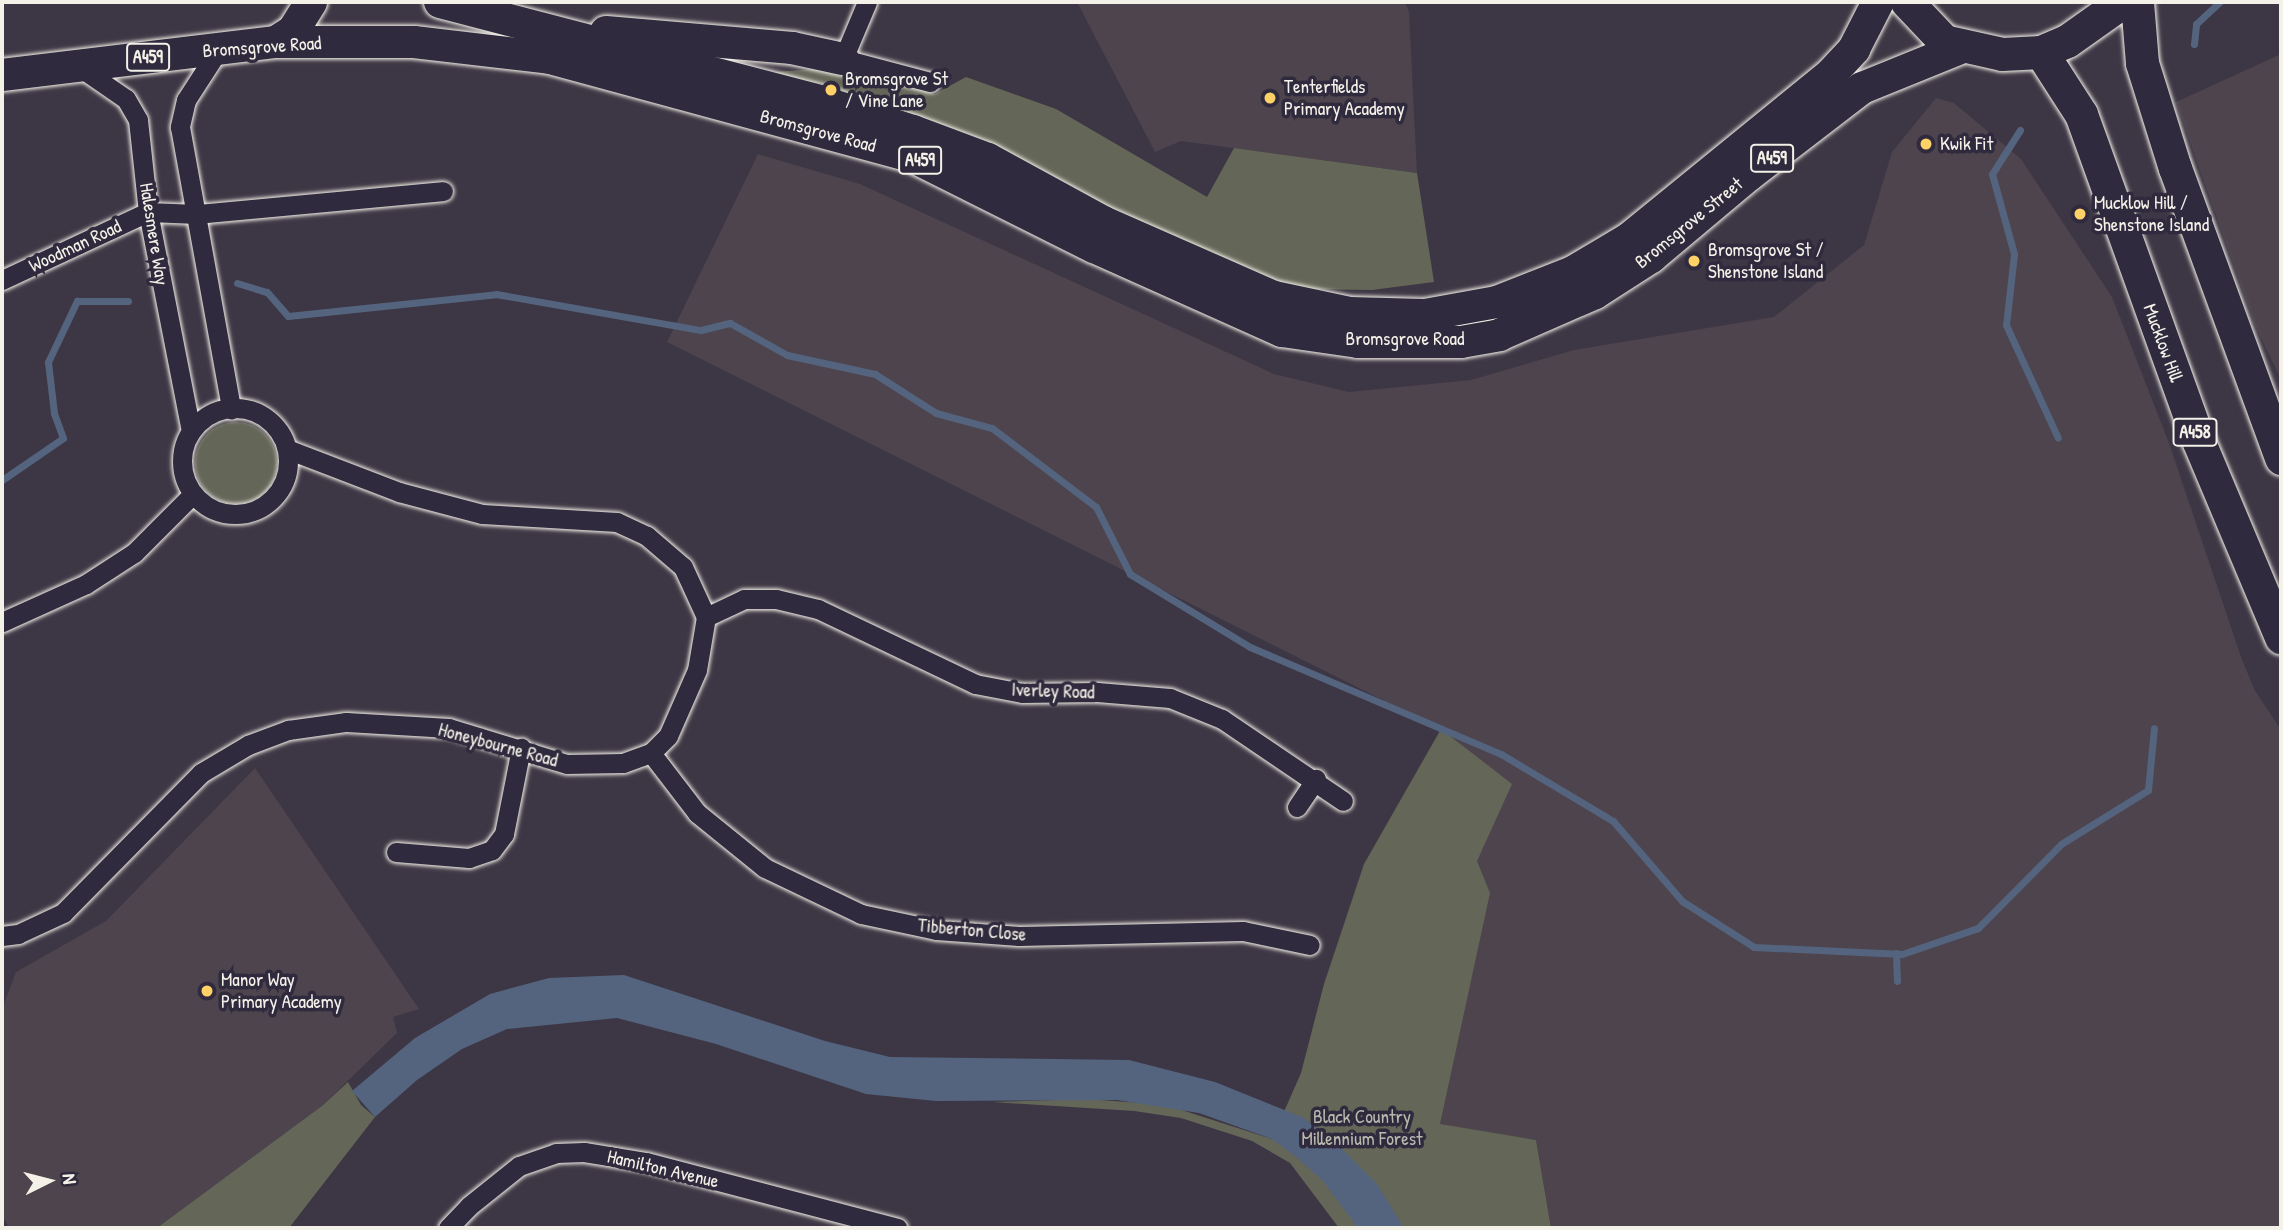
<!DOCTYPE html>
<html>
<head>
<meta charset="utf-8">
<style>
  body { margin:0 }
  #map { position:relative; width:2283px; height:1230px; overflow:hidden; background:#3d3644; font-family:"Patrick Hand",sans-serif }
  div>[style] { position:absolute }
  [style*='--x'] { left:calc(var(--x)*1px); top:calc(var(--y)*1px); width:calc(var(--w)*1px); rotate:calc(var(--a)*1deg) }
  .built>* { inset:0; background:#4d444d }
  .green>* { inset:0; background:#646658 }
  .round { border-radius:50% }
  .water>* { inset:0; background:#54647e }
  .stream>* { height:7px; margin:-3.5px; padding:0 3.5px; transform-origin:3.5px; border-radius:3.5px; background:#54647e }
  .roads { filter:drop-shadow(0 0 2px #f4f1e8) drop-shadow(0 0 2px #f4f1e8) }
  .minor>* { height:19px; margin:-9.5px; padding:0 9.5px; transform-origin:9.5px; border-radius:9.5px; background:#2f2a3d }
  .minor>.ring { margin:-9.5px; padding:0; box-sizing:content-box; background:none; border:19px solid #2f2a3d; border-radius:50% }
  .primary>* { height:32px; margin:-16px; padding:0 16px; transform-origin:16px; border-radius:16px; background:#2f2a3d }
  .trunk>* { height:33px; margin:-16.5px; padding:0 16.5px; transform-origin:16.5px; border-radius:16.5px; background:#2f2a3d }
  .dots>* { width:19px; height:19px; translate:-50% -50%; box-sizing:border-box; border:4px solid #2f2a3d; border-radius:50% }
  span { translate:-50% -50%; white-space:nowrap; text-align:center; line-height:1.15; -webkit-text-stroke:7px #2f2a3d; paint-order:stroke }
  .shield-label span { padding:2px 5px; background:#2f2a3d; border:2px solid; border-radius:5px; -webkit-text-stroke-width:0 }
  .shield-label { font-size:18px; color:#f4f1e8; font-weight:700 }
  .street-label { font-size:19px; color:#f4f1e8 }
  .poi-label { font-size:19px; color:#f4f1e8 }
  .left { translate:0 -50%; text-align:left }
  .park-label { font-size:19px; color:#bab9ae }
  .frame { position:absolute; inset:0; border:4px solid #f4f1e8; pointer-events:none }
  .north { position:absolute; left:14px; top:1146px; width:70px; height:70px; -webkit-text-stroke:5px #2f2a3d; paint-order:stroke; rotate:84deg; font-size:19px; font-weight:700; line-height:28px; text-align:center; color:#f4f1e8 }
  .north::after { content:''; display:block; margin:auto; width:24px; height:32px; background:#f4f1e8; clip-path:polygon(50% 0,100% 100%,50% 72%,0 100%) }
</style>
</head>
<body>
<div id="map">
  <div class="built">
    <div style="clip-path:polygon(1077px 2px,1405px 2px,1409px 12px,1417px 173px,1181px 141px,1155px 152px)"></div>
    <div style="clip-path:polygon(2281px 54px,2281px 380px,2255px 325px,2176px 102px)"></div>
    <div style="clip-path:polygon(1936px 98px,1954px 103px,2021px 159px,2112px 297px,2169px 443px,2240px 654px,2254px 689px,2281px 730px,2281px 1228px,1551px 1228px,1536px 1140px,1440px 1125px,1448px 856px,1441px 729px,667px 342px,758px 154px,860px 184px,1274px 374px,1349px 392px,1471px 380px,1574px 350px,1774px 317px,1864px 245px,1892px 152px)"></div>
    <div style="clip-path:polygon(255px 768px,419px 1009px,393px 1017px,397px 1033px,322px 1106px,217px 1228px,9px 1228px,2px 1215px,2px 1009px,16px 972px,106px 921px)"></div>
  </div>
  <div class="green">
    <div style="clip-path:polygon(813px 69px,873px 77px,935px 94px,966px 77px,1056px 109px,1207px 197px,1234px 148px,1417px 173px,1434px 282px,1372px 290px,1299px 289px,1240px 272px,981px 144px,825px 84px,761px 73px)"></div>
    <div class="round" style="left:195px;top:422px;width:82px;height:82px"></div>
    <div style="clip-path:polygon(1441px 729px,1512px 784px,1477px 861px,1490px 893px,1440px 1124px,1536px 1140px,1551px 1228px,1339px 1228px,1290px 1163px,1252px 1141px,1181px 1118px,1134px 1111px,992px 1102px,1088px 1099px,1166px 1105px,1272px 1139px,1301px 1073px,1324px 984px,1364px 864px)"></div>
    <div style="clip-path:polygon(348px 1082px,361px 1105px,375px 1117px,289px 1228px,157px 1228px,322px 1106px)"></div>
  </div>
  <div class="water">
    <div style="clip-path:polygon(624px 975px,825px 1041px,890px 1057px,1129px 1060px,1215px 1082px,1302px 1117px,1327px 1134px,1377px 1184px,1404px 1228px,1358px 1228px,1323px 1181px,1295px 1156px,1272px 1139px,1199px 1113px,1117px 1100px,936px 1101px,866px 1094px,716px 1044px,617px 1018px,507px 1029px,462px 1049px,417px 1080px,375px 1117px,352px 1091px,415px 1038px,490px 994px,549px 978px)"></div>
  </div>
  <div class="stream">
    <div style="--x:2194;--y:44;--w:20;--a:-84"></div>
    <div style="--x:2196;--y:24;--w:33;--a:-43"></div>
    <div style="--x:2020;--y:130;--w:52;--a:122.5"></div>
    <div style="--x:1992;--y:174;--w:83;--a:74.6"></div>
    <div style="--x:2014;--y:254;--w:71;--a:96.4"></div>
    <div style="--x:2006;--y:325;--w:124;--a:65.3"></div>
    <div style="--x:237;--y:283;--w:31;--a:17"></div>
    <div style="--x:267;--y:292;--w:32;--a:49"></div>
    <div style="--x:288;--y:316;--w:209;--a:-6"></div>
    <div style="--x:496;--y:294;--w:208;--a:10"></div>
    <div style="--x:701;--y:330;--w:30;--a:-14"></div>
    <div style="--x:730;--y:323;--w:65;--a:29.3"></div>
    <div style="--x:787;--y:355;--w:90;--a:12.2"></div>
    <div style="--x:875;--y:374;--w:72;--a:32.6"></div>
    <div style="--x:936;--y:413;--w:58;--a:15"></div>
    <div style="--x:992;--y:428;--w:131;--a:37.2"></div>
    <div style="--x:1096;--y:507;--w:75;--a:63.1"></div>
    <div style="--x:1130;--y:574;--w:140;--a:31.3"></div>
    <div style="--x:1250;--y:647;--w:273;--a:23.1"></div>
    <div style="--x:1501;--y:754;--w:131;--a:30.9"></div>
    <div style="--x:1613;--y:821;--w:106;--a:49.2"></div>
    <div style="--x:1682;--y:901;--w:85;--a:32.6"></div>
    <div style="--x:1754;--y:947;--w:148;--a:2.7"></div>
    <div style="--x:1902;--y:954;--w:80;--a:-18.9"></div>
    <div style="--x:1978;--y:928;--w:118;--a:-45.3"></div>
    <div style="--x:2061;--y:844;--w:102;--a:-31.8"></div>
    <div style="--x:2148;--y:790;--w:62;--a:-84.5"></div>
    <div style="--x:2;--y:480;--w:74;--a:-34.5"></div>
    <div style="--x:63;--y:438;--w:27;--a:-110"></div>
    <div style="--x:54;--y:413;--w:51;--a:-96.7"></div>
    <div style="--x:48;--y:362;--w:68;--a:-64.6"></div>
    <div style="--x:77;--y:301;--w:51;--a:0"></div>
    <div style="--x:1896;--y:953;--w:28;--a:88"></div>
  </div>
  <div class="roads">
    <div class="minor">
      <div style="--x:867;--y:2;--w:62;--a:112.8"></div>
      <div style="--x:843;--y:59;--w:90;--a:14.8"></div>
      <div style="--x:219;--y:49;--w:61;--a:122.9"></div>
      <div style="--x:186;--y:100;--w:28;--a:103"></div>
      <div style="--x:180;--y:127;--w:287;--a:79.7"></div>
      <div style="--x:78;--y:66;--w:58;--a:34.5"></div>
      <div style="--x:126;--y:99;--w:24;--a:60"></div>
      <div style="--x:138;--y:120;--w:93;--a:83.8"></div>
      <div style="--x:148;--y:212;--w:223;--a:78.9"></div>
      <div style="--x:2;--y:280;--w:161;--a:-25"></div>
      <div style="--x:148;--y:212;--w:49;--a:2.3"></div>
      <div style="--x:197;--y:214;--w:247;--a:-5.3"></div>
      <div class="ring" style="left:182px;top:408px;width:87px;height:87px"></div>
      <div style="--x:706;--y:617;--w:42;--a:-25.3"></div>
      <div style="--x:744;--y:599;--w:32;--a:0"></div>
      <div style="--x:776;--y:599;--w:43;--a:13.4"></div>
      <div style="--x:818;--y:609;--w:174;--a:25.5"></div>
      <div style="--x:975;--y:684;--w:48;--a:10.8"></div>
      <div style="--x:1022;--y:693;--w:75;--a:-0.8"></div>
      <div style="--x:1097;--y:692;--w:73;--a:4.7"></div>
      <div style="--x:1170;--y:698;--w:56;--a:22"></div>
      <div style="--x:1222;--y:719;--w:146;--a:34.1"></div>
      <div style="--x:2;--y:622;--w:92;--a:-24.3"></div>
      <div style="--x:86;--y:584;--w:57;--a:-32.9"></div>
      <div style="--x:134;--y:553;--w:82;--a:-45"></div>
      <div style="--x:651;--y:753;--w:76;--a:52.5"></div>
      <div style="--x:697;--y:813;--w:87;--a:39"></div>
      <div style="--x:765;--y:868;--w:106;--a:25.6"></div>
      <div style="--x:861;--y:914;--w:77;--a:12"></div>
      <div style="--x:936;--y:930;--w:83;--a:4.1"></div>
      <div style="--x:1019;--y:936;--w:224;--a:-1.3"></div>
      <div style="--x:1243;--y:931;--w:68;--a:11.8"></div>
      <div style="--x:1297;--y:807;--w:34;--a:-56"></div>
      <div style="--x:396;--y:852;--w:73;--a:4.7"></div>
      <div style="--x:469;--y:858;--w:24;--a:-19"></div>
      <div style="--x:492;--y:850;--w:20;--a:-53"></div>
      <div style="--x:504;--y:834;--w:88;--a:-78.8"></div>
      <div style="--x:2;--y:936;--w:16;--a:-7"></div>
      <div style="--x:18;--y:934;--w:50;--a:-25"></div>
      <div style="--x:63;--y:913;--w:197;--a:-45.4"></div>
      <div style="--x:201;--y:773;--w:55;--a:-30.8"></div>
      <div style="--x:248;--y:745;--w:43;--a:-20.6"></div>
      <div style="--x:288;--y:730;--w:59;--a:-7.9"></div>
      <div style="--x:346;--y:722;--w:103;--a:3.3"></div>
      <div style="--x:449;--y:728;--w:123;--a:17"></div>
      <div style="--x:567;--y:764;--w:56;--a:-1"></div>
      <div style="--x:623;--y:763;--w:30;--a:-20"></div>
      <div style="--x:651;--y:753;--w:24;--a:-45"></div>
      <div style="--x:668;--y:736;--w:72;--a:-66.3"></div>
      <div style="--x:697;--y:670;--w:54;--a:-80.4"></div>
      <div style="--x:706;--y:617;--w:55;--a:-114.7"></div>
      <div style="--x:683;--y:567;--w:48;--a:-139.3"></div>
      <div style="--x:647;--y:536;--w:33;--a:-155"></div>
      <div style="--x:617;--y:522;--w:135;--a:-176.6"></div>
      <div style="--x:482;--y:514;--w:86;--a:-165.2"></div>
      <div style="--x:399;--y:492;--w:120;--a:-159"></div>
      <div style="--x:448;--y:1228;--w:30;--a:-46"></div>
      <div style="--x:469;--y:1206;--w:64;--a:-38.7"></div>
      <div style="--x:519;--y:1166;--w:39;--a:-19"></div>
      <div style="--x:556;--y:1153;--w:28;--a:-2"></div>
      <div style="--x:584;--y:1152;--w:63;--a:9.2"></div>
      <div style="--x:646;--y:1162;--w:260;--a:14.7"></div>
    </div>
    <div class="primary">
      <div style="--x:440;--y:2;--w:396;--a:14.6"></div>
      <div style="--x:823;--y:102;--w:95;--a:17.9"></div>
      <div style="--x:913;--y:131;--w:80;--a:20.5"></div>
      <div style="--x:988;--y:159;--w:131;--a:28.7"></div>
      <div style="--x:1103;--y:222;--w:187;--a:23.7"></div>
      <div style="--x:1274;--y:297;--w:77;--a:12"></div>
      <div style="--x:1349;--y:313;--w:76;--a:1.5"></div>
      <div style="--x:1425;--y:315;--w:73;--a:-10.2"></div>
      <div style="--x:1497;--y:302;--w:82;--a:-21.5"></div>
      <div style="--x:1573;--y:272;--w:66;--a:-30.8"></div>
      <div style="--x:1630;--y:238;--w:261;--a:-39.2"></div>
      <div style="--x:1832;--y:73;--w:33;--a:-47"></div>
      <div style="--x:1854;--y:49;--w:53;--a:-62.9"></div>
      <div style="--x:606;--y:32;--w:187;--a:4.9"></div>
      <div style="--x:792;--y:48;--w:52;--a:12.2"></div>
      <div style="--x:276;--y:42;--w:20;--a:-33"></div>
      <div style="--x:293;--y:31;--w:34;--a:-58"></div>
      <div style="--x:2;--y:75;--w:276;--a:-6.9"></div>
      <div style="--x:276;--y:42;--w:138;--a:0"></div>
      <div style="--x:414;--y:42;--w:137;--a:6.7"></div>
      <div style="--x:550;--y:58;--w:377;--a:15.2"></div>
      <div style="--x:914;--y:157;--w:201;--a:26.6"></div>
      <div style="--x:1094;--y:247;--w:206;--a:24.1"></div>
      <div style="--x:1282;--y:331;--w:77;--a:8.2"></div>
      <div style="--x:1358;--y:342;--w:103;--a:0"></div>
      <div style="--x:1461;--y:342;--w:39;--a:-10"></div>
      <div style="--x:1499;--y:335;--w:105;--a:-23.6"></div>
      <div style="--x:1595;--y:293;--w:67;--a:-32.7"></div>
      <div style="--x:1651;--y:257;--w:129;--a:-40"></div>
      <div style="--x:1750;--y:174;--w:141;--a:-37.5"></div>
      <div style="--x:1862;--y:88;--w:109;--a:-22.1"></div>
    </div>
    <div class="trunk">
      <div style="--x:1907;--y:2;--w:54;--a:46.5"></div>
      <div style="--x:1944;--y:41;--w:59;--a:12.6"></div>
      <div style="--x:2002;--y:54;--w:39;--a:-3"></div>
      <div style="--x:2041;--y:52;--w:28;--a:-23"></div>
      <div style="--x:2067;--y:41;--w:67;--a:-35.3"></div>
      <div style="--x:2137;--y:2;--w:61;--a:85.3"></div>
      <div style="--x:2142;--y:63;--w:110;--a:72.6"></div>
      <div style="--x:2175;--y:168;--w:309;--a:69.9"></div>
      <div style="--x:2041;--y:52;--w:74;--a:57.2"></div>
      <div style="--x:2081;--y:114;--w:349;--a:70.2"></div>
      <div style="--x:2199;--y:442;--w:212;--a:67.2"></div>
    </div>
  </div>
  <div class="dots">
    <div style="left:831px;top:90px;background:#ffd166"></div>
    <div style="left:1270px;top:98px;background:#ffd166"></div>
    <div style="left:1926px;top:144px;background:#ffd166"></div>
    <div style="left:2080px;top:214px;background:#ffd166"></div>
    <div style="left:1694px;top:261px;background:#ffd166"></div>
    <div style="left:207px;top:991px;background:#ffd166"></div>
  </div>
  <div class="shield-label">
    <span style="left:148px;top:57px">A459</span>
    <span style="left:1772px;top:158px">A459</span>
    <span style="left:920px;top:160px">A459</span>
    <span style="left:2195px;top:432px">A458</span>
  </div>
  <div class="street-label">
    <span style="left:262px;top:47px;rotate:-4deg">Bromsgrove Road</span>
    <span style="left:818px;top:131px;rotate:15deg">Bromsgrove Road</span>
    <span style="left:1689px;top:223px;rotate:-39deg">Bromsgrove Street</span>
    <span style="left:154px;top:234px;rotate:81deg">Halesmere Way</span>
    <span style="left:75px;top:246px;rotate:-25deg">Woodman Road</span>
    <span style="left:1405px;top:339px">Bromsgrove Road</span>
    <span style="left:2163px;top:343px;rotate:70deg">Mucklow Hill</span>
    <span style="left:1053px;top:691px;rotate:2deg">Iverley Road</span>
    <span style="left:498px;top:745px;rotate:15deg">Honeybourne Road</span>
    <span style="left:972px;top:930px;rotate:5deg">Tibberton Close</span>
    <span style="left:663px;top:1169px;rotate:13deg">Hamilton Avenue</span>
  </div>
  <div class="poi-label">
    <span class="left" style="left:845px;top:90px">Bromsgrove St<br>/ Vine Lane</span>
    <span class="left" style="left:1284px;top:98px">Tenterfields<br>Primary Academy</span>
    <span class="left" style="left:1940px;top:144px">Kwik Fit</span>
    <span class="left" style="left:2094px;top:214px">Mucklow Hill /<br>Shenstone Island</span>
    <span class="left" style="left:1708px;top:261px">Bromsgrove St /<br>Shenstone Island</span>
    <span class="left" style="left:221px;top:991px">Manor Way<br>Primary Academy</span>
  </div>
  <div class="park-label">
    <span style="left:1362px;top:1128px">Black Country<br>Millennium Forest</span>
  </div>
  <div class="frame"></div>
  <div class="north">N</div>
</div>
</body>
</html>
